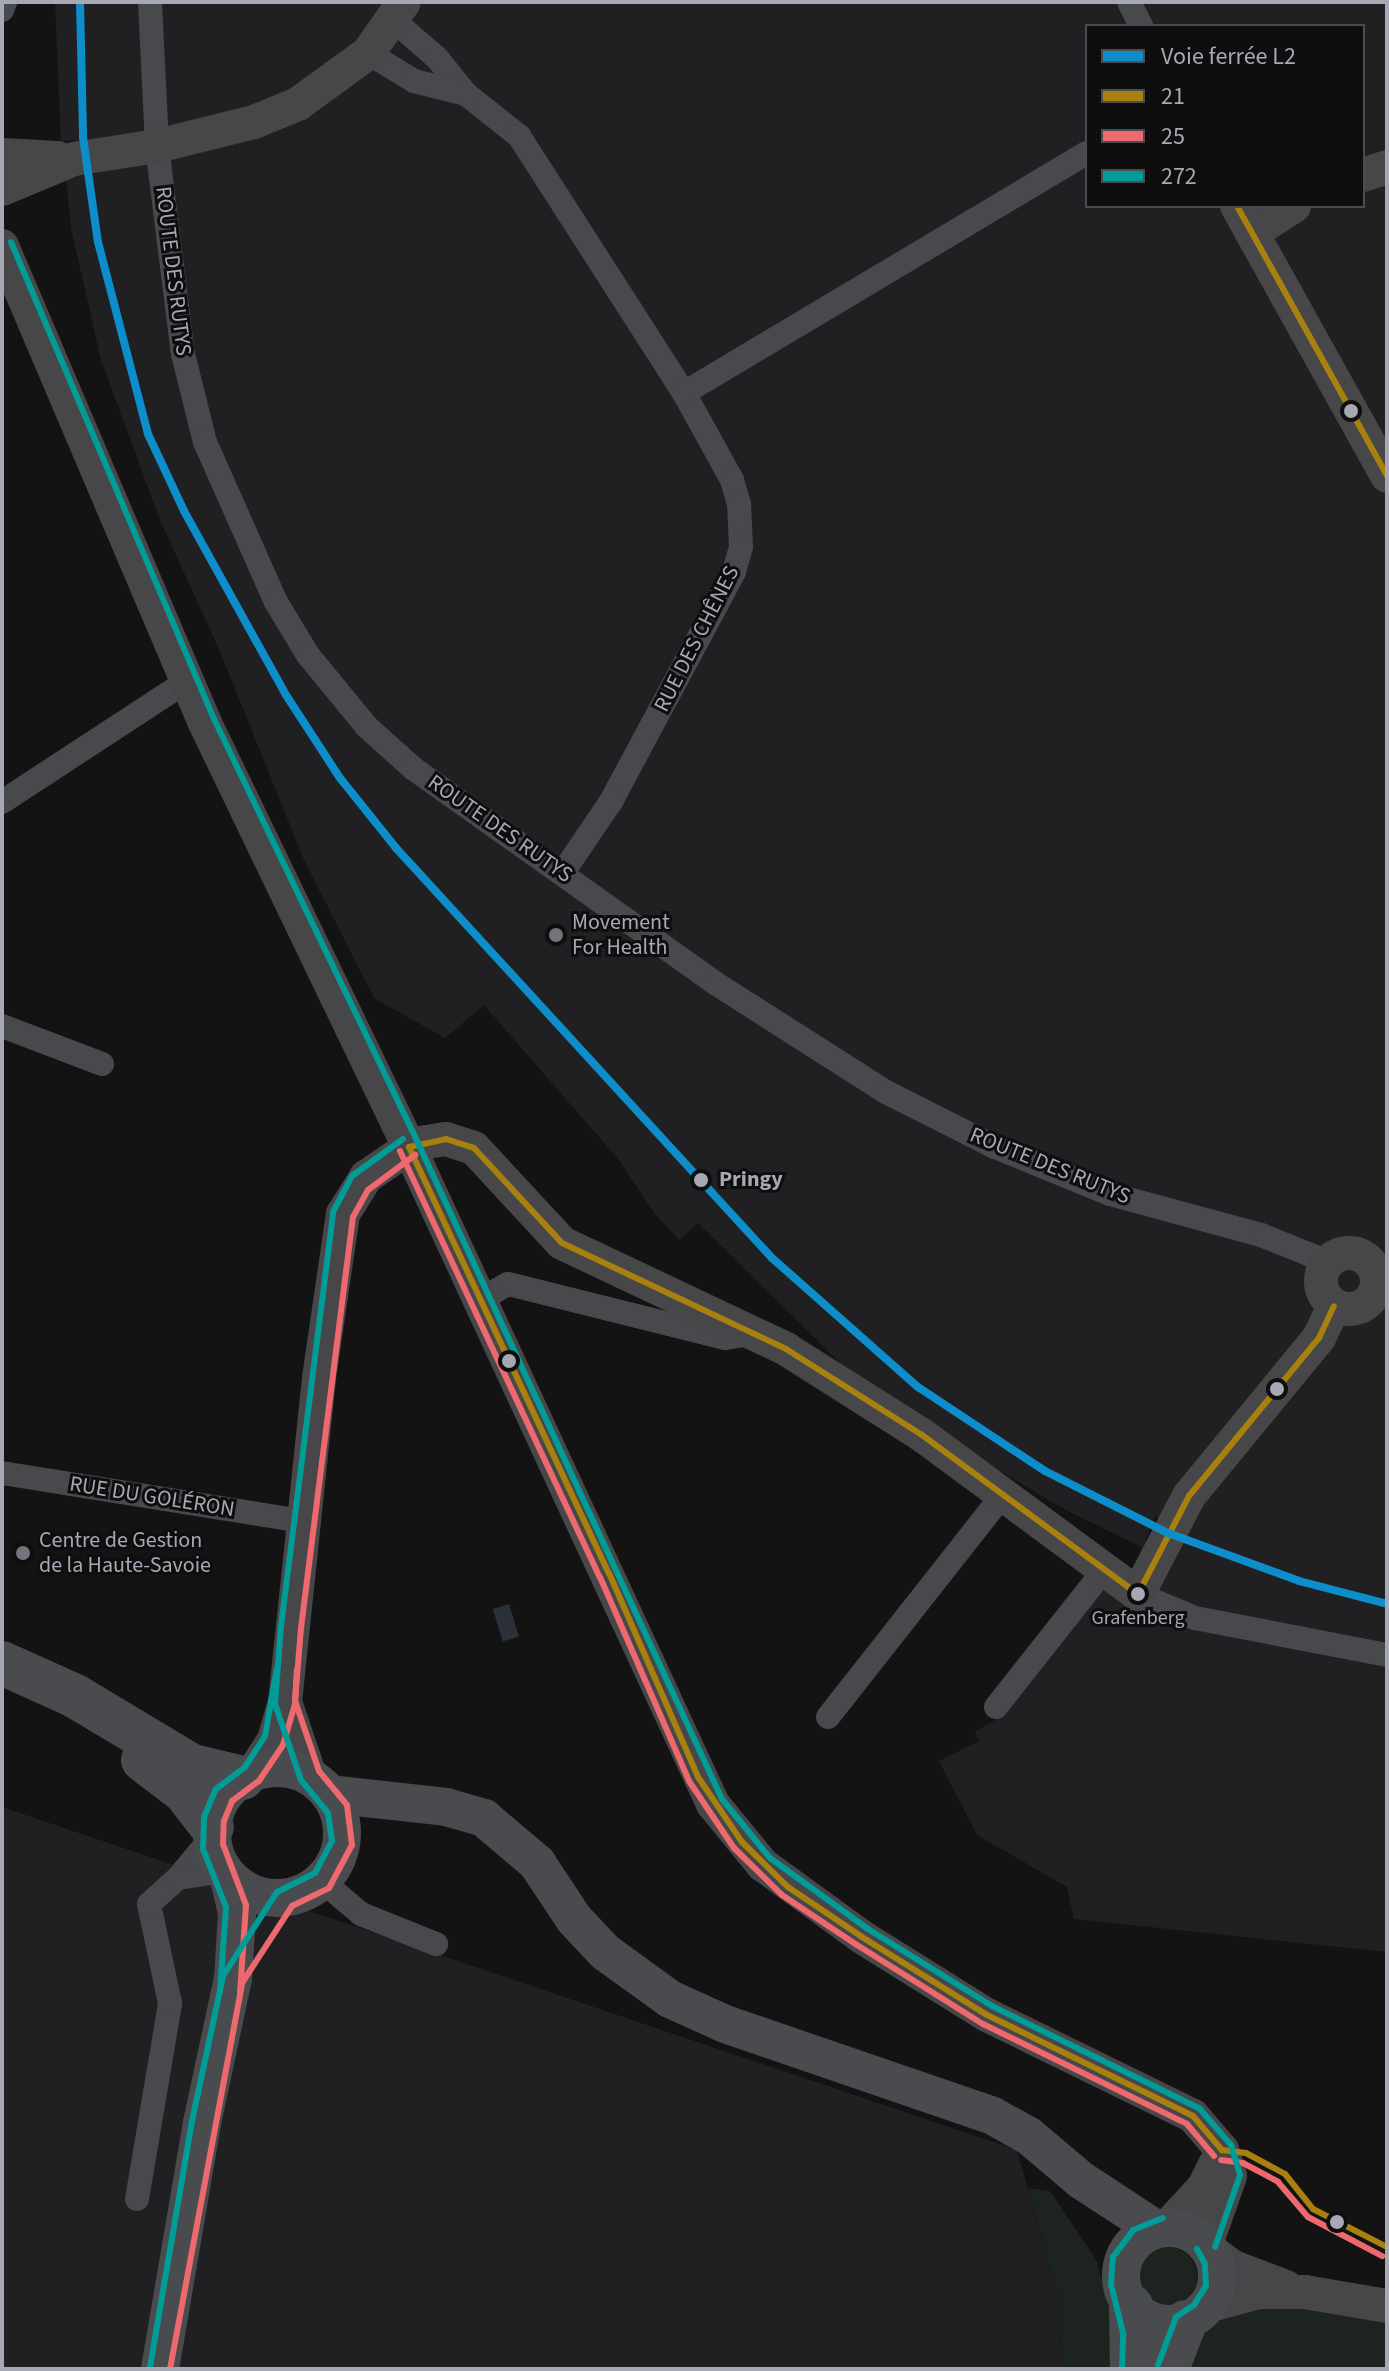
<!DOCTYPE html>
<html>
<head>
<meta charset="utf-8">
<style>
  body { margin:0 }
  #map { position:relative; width:1389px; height:2371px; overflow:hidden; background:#131314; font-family:"Source Sans 3",sans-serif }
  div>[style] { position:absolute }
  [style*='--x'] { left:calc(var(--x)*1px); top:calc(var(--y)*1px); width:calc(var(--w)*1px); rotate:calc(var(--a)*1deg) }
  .built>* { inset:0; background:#202022 }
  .green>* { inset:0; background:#1d241f }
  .round { border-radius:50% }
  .water>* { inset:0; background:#2b3138; transform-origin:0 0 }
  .street>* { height:24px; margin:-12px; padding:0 12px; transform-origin:12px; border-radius:12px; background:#48494c }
  .secondary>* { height:34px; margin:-17px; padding:0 17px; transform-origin:17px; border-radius:17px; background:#47474a }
  .secondary>.ring { margin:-17px; padding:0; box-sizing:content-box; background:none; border:34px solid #47474a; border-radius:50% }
  .primary>* { height:38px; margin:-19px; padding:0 19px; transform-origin:19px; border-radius:19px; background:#4a4b4e }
  .primary>.ring { margin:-19px; padding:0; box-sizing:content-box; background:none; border:38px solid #4a4b4e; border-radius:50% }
  .highway>* { height:44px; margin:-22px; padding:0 22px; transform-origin:22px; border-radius:22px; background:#4a4b4e }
  .bus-1>* { height:6px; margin:-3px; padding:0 3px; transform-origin:3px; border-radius:3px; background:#a8800d }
  .bus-2>* { height:6px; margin:-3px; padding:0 3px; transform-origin:3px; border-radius:3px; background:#ed696e }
  .bus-3>* { height:6px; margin:-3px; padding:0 3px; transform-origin:3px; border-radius:3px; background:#009c98 }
  .rail-1>* { height:8px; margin:-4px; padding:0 4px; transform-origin:4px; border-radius:4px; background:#0d8dca }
  .dots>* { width:22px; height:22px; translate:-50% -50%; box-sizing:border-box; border:4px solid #0e0e0f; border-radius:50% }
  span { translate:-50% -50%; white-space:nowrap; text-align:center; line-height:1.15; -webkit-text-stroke:6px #0e0e0f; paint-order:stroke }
  .bus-label { font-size:20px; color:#a6a9b4 }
  .street-label { font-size:22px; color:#a6a9b4 }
  .poi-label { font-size:22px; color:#a6a9b4 }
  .left { translate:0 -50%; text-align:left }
  .stop-label { font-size:22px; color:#a6a9b4; font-weight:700 }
  .frame { position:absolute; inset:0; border:4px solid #a6a9b4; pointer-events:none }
  .legend { position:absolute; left:1085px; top:24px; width:280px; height:184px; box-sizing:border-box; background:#0e0e0f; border:2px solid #4b4c51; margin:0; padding:10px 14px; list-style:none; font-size:24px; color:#a6a9b4 }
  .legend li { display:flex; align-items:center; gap:16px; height:40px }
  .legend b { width:40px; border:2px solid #4b4c51 }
</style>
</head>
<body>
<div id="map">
  <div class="built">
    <div style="clip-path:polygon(evenodd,55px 2px,1387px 2px,1387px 1952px,1074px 1919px,1067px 1887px,977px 1835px,939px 1761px,979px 1741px,975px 1732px,997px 1719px,1113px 1575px,1176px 1558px,1189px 1531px,1155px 1516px,1143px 1548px,1064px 1509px,937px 1433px,840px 1363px,698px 1223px,679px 1240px,654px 1213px,618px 1159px,484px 1005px,445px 1038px,374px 998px,304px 860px,219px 649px,160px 520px,101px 360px,71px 228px,66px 179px,78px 177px,74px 140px,61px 142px,55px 2px,1087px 26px,1363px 26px,1363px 206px,1087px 206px,1087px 26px)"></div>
    <div style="clip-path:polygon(2px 1807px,1017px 2150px,1059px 2300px,1062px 2369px,2px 2369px)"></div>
  </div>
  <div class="green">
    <div style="clip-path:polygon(1028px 2188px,1050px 2191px,1097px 2261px,1113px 2326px,1190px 2336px,1245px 2302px,1296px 2305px,1387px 2323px,1387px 2369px,1062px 2369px,1059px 2300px)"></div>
    <div class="round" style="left:1137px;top:2247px;width:60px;height:60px"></div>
  </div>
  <div class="water">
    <div style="left:509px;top:1604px;width:34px;height:17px;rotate:73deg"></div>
  </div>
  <div class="street">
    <div style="--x:150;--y:2;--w:144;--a:87.2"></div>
    <div style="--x:157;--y:146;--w:210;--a:82.9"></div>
    <div style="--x:183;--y:354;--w:91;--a:76"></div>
    <div style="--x:205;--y:442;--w:175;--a:66.1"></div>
    <div style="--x:276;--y:602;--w:62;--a:58.9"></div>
    <div style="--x:308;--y:655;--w:93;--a:50.7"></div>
    <div style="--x:367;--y:727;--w:63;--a:41.8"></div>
    <div style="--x:414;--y:769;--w:369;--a:35.4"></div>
    <div style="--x:715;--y:983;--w:203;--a:32.5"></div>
    <div style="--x:886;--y:1092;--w:122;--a:26.8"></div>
    <div style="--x:995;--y:1147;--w:124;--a:22.2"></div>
    <div style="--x:1110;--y:1194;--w:156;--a:15.2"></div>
    <div style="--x:1261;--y:1235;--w:72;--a:21.9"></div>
    <div style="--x:1129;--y:2;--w:27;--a:63"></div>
    <div style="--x:2;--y:10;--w:9;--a:-69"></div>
    <div style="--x:393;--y:20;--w:58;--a:40.8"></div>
    <div style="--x:437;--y:58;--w:46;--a:51.1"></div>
    <div style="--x:466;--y:94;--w:68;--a:38.4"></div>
    <div style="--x:519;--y:136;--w:305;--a:57.3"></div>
    <div style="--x:684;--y:393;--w:99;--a:61.1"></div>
    <div style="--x:732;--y:480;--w:25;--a:74"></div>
    <div style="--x:739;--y:504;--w:43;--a:87.3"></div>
    <div style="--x:741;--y:547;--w:26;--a:106"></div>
    <div style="--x:734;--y:572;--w:259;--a:118.2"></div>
    <div style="--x:612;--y:800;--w:87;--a:124.2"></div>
    <div style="--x:368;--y:53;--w:54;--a:31.3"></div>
    <div style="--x:414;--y:81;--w:54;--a:14"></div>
    <div style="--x:684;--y:393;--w:469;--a:-30.8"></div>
    <div style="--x:2;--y:802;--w:221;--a:-33.2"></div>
    <div style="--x:2;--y:1026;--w:107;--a:20.8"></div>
    <div style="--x:480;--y:1300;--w:32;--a:-30"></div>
    <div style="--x:508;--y:1284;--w:224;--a:14"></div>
    <div style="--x:725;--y:1338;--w:26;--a:-9"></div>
    <div style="--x:2;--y:1473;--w:305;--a:9.1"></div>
    <div style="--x:1138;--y:1594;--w:62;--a:22.8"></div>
    <div style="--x:1195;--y:1618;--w:196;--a:10.9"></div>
    <div style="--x:996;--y:1707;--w:176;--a:-51.7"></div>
    <div style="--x:828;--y:1717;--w:286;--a:-51.8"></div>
    <div style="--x:178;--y:1878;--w:53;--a:-50.3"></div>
    <div style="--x:322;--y:1881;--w:51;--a:40.2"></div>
    <div style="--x:361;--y:1914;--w:81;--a:21.8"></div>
    <div style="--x:137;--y:2199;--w:199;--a:-80.4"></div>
    <div style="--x:170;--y:2003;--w:101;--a:-102"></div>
    <div style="--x:149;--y:1904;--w:39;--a:-42"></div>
    <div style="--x:178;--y:1878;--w:47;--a:-8.7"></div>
  </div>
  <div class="secondary">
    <div style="--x:2;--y:155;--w:56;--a:3.1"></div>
    <div style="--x:1363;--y:175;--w:25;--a:-18"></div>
    <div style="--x:2;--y:189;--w:78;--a:-22.6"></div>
    <div style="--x:74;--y:159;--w:84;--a:-8.9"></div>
    <div style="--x:157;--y:146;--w:100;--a:-13.9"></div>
    <div style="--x:254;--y:122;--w:48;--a:-22.2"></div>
    <div style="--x:298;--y:104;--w:87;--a:-36.1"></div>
    <div style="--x:368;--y:53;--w:62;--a:-54.8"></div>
    <div style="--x:1237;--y:206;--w:309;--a:60.9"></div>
    <div style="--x:1252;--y:233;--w:50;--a:-32.7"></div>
    <div style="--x:2;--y:246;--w:518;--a:66.95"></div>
    <div style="--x:205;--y:723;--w:471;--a:64.3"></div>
    <div style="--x:409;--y:1147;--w:724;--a:65.17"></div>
    <div style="--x:713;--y:1804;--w:79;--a:50.7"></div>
    <div style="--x:763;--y:1865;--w:122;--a:36"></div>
    <div style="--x:862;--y:1937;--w:147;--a:32"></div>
    <div style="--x:987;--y:2015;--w:229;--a:26.1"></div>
    <div style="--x:1193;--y:2116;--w:45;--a:49.5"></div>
    <div style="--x:1222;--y:2150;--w:27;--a:73"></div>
    <div style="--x:1230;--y:2176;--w:72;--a:109.4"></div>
    <div class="ring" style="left:1321px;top:1253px;width:22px;height:22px"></div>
    <div style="--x:285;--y:1702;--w:78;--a:71.3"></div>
    <div style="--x:252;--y:1774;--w:40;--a:-57.1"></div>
    <div style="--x:274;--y:1740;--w:40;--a:-74"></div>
    <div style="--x:285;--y:1702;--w:326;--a:-84"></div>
    <div style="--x:319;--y:1378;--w:166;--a:-81.7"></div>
    <div style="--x:343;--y:1214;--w:44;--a:-58.1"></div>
    <div style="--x:366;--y:1177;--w:58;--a:-34.5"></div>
    <div style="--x:414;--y:1144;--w:32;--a:-9"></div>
    <div style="--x:446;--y:1139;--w:29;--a:18"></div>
    <div style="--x:474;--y:1148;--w:129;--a:47.2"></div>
    <div style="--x:562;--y:1243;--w:248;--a:25.3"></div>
    <div style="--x:786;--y:1349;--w:161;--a:32.3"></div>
    <div style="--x:922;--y:1435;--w:268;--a:36.4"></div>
    <div style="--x:1138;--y:1594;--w:110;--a:-62.5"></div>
    <div style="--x:1189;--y:1496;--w:205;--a:-50.6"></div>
    <div style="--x:1319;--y:1338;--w:35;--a:-65"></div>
    <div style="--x:1167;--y:2227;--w:54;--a:-47.2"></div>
    <div style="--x:1204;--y:2187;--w:25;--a:-64"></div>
    <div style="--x:1211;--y:2251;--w:27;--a:36"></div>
    <div style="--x:1233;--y:2267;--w:57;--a:20.7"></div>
    <div style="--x:1207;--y:2306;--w:54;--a:-15.1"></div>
    <div style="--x:1259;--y:2292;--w:46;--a:0"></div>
    <div style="--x:1305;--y:2292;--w:83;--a:9.7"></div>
  </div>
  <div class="primary">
    <div class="ring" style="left:212px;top:1768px;width:92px;height:92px"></div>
    <div style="--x:329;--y:1794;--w:118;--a:6.3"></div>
    <div style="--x:446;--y:1807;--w:40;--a:16"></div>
    <div style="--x:484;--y:1818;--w:70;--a:40.3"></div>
    <div style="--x:537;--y:1863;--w:67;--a:56.5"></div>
    <div style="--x:574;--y:1919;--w:45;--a:46.8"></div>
    <div style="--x:605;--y:1952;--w:80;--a:35.9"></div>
    <div style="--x:670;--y:1999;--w:60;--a:24.4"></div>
    <div style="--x:725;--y:2024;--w:283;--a:18.9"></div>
    <div style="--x:993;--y:2116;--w:41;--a:29.1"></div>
    <div style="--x:1029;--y:2136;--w:68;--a:40.2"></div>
    <div style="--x:1081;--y:2180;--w:90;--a:33.2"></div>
    <div class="ring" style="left:1121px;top:2228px;width:58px;height:58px"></div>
    <div style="--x:160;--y:2369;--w:250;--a:-80.3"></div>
    <div style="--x:202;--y:2123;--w:147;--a:-77.9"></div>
    <div style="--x:233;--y:1979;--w:66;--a:-86.5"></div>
    <div style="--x:237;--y:1913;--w:36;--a:-103"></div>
  </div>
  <div class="highway">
    <div style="--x:2;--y:1663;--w:80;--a:24.3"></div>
    <div style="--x:75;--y:1696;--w:136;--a:30.9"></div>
    <div style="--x:192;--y:1766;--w:52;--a:13.2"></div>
    <div style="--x:143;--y:1760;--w:53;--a:37.3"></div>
    <div style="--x:185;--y:1792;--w:44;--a:52.4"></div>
    <div style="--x:1131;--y:2306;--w:63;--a:89.1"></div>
    <div style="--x:1167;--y:2369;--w:50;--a:-69"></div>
  </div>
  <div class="bus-1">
    <div style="--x:1237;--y:206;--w:309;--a:60.9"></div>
    <div style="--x:409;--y:1147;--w:471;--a:64.9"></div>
    <div style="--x:609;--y:1573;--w:223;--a:66.4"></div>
    <div style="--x:698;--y:1777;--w:78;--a:55.9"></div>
    <div style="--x:742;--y:1842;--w:64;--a:44.4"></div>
    <div style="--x:788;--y:1887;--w:89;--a:34"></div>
    <div style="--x:862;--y:1937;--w:147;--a:32"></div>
    <div style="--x:987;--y:2015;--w:229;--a:26.1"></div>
    <div style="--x:1193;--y:2116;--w:45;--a:49.5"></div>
    <div style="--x:409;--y:1147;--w:38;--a:-12"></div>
    <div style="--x:446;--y:1139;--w:29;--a:18"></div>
    <div style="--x:474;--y:1148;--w:129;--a:47.2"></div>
    <div style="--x:562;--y:1243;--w:248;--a:25.3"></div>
    <div style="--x:786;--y:1349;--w:161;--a:32.3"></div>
    <div style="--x:922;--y:1435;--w:268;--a:36.4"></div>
    <div style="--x:1138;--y:1594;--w:110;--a:-62.5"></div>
    <div style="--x:1189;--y:1496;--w:205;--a:-50.6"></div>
    <div style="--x:1319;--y:1338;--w:35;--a:-65"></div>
    <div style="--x:1222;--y:2150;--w:24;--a:7"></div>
    <div style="--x:1246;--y:2153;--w:44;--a:28.3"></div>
    <div style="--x:1285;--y:2174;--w:45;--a:51.3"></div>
    <div style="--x:1313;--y:2209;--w:83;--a:27.2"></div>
  </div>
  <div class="bus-2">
    <div style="--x:400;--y:1151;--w:471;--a:64.9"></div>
    <div style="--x:600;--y:1577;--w:223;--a:66.4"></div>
    <div style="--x:689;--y:1781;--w:81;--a:56.1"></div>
    <div style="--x:734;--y:1848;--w:67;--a:44.4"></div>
    <div style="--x:782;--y:1895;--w:90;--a:33.7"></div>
    <div style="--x:857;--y:1945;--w:149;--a:32.1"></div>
    <div style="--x:983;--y:2024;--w:227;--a:26.1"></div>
    <div style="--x:1187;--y:2124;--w:42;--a:49.8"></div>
    <div style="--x:240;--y:1993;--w:88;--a:-86.1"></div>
    <div style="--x:246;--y:1905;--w:65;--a:-110.7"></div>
    <div style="--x:223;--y:1844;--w:23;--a:-88"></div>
    <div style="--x:224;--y:1821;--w:22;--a:-68"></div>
    <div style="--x:232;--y:1801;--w:34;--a:-37"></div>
    <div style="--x:259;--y:1781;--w:43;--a:-56.3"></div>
    <div style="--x:283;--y:1745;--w:43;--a:-73.7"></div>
    <div style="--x:295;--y:1704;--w:34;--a:-87"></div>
    <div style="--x:1221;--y:2160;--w:22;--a:8"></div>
    <div style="--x:1243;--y:2163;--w:40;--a:28"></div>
    <div style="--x:1278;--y:2182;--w:46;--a:49.4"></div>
    <div style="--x:1308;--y:2217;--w:84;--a:27.8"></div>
    <div style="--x:170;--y:2369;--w:393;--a:-79.4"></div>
    <div style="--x:242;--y:1983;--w:92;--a:-57"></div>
    <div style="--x:292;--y:1906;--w:41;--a:-25.9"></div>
    <div style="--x:329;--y:1888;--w:49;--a:-61.9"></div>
    <div style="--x:352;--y:1845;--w:40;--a:-97.1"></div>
    <div style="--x:347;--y:1805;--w:44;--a:-129.5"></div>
    <div style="--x:319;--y:1771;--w:74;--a:-108.9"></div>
    <div style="--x:295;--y:1701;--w:73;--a:-85.3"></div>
    <div style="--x:301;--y:1628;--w:414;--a:-82.8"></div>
    <div style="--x:353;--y:1217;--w:31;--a:-61"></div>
    <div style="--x:368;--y:1190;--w:59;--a:-36.7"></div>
  </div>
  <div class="bus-3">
    <div style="--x:11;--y:242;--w:518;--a:66.95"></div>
    <div style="--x:214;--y:719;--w:471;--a:64.3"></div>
    <div style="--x:418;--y:1143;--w:723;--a:65.14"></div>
    <div style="--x:722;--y:1799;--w:76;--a:50.9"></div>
    <div style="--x:770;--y:1858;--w:121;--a:35.9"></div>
    <div style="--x:868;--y:1929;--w:146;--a:31.8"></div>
    <div style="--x:992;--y:2006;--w:232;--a:26.3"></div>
    <div style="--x:1200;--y:2109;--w:48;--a:49.3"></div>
    <div style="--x:1231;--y:2145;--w:31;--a:73"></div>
    <div style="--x:1240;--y:2175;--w:76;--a:109.1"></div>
    <div style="--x:220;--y:1991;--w:84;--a:-85.9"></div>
    <div style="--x:226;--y:1907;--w:62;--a:-111.6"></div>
    <div style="--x:203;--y:1849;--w:32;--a:-88"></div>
    <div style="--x:204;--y:1817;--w:30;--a:-67"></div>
    <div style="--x:216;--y:1789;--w:36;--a:-37"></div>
    <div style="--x:245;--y:1767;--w:37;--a:-57"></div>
    <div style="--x:265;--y:1736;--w:69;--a:-80"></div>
    <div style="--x:1158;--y:2365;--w:51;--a:-69.4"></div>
    <div style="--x:1176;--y:2317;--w:22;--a:-34"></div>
    <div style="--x:1194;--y:2305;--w:22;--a:-58"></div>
    <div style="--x:1206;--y:2286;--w:22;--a:-93"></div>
    <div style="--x:1205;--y:2264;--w:17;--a:-118"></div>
    <div style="--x:150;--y:2367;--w:250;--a:-80.3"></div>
    <div style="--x:192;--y:2121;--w:148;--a:-77.9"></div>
    <div style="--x:223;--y:1976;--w:100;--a:-57.3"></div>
    <div style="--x:277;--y:1892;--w:42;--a:-26.6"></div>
    <div style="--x:315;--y:1873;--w:36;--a:-62"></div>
    <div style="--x:332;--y:1841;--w:28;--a:-98"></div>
    <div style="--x:328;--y:1813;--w:43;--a:-129.3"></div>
    <div style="--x:301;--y:1780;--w:80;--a:-108.9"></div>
    <div style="--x:275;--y:1704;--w:78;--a:-85.6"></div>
    <div style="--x:281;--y:1626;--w:417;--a:-82.8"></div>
    <div style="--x:333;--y:1212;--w:41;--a:-62.2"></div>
    <div style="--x:352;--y:1176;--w:63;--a:-36"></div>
    <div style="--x:1122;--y:2369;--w:36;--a:-88"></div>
    <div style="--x:1123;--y:2333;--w:50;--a:-103.8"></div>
    <div style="--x:1111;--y:2284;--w:27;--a:-86"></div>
    <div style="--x:1113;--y:2257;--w:34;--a:-53"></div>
    <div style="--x:1133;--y:2230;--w:32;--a:-22"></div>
  </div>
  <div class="rail-1">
    <div style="--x:80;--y:2;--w:135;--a:88.7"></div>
    <div style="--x:83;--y:137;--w:106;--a:81.9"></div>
    <div style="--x:98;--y:242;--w:198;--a:75.4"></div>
    <div style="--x:148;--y:434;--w:85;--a:64.9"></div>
    <div style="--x:184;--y:511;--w:210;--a:61"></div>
    <div style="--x:286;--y:695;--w:99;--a:57"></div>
    <div style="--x:340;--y:778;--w:90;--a:51.3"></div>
    <div style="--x:396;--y:848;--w:556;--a:47.48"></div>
    <div style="--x:772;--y:1258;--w:195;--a:41.5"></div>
    <div style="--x:918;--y:1387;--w:152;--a:33.5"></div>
    <div style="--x:1045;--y:1471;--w:138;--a:26.8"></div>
    <div style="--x:1168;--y:1533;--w:140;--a:20.1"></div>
    <div style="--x:1299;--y:1581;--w:91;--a:14.6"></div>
  </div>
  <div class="dots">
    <div style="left:1351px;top:411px;background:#a6a9b4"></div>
    <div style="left:556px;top:935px;background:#73747c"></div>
    <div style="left:701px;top:1180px;background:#a6a9b4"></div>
    <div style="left:509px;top:1361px;background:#a6a9b4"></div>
    <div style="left:1277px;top:1389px;background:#a6a9b4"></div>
    <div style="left:23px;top:1553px;background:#73747c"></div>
    <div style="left:1138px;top:1594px;background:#a6a9b4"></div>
    <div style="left:1337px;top:2222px;background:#a6a9b4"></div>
  </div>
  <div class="bus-label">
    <span style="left:1138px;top:1618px">Grafenberg</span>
  </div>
  <div class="street-label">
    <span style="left:173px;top:271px;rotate:83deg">ROUTE DES RUTYS</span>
    <span style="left:697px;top:639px;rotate:-63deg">RUE DES CHÊNES</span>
    <span style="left:500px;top:829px;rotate:35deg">ROUTE DES RUTYS</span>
    <span style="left:1050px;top:1166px;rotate:22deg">ROUTE DES RUTYS</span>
    <span style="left:152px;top:1497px;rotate:9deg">RUE DU GOLÉRON</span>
  </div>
  <div class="poi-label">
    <span class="left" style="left:572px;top:935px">Movement<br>For Health</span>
    <span class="left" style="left:39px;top:1553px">Centre de Gestion<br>de la Haute-Savoie</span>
  </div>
  <div class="stop-label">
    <span class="left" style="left:719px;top:1180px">Pringy</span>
  </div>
  <div class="frame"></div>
  <ul class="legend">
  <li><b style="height:10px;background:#0d8dca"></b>Voie ferrée L2</li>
  <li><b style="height:10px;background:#a8800d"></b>21</li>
  <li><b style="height:10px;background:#ed696e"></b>25</li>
  <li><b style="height:10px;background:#009c98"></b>272</li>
  </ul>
</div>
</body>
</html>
